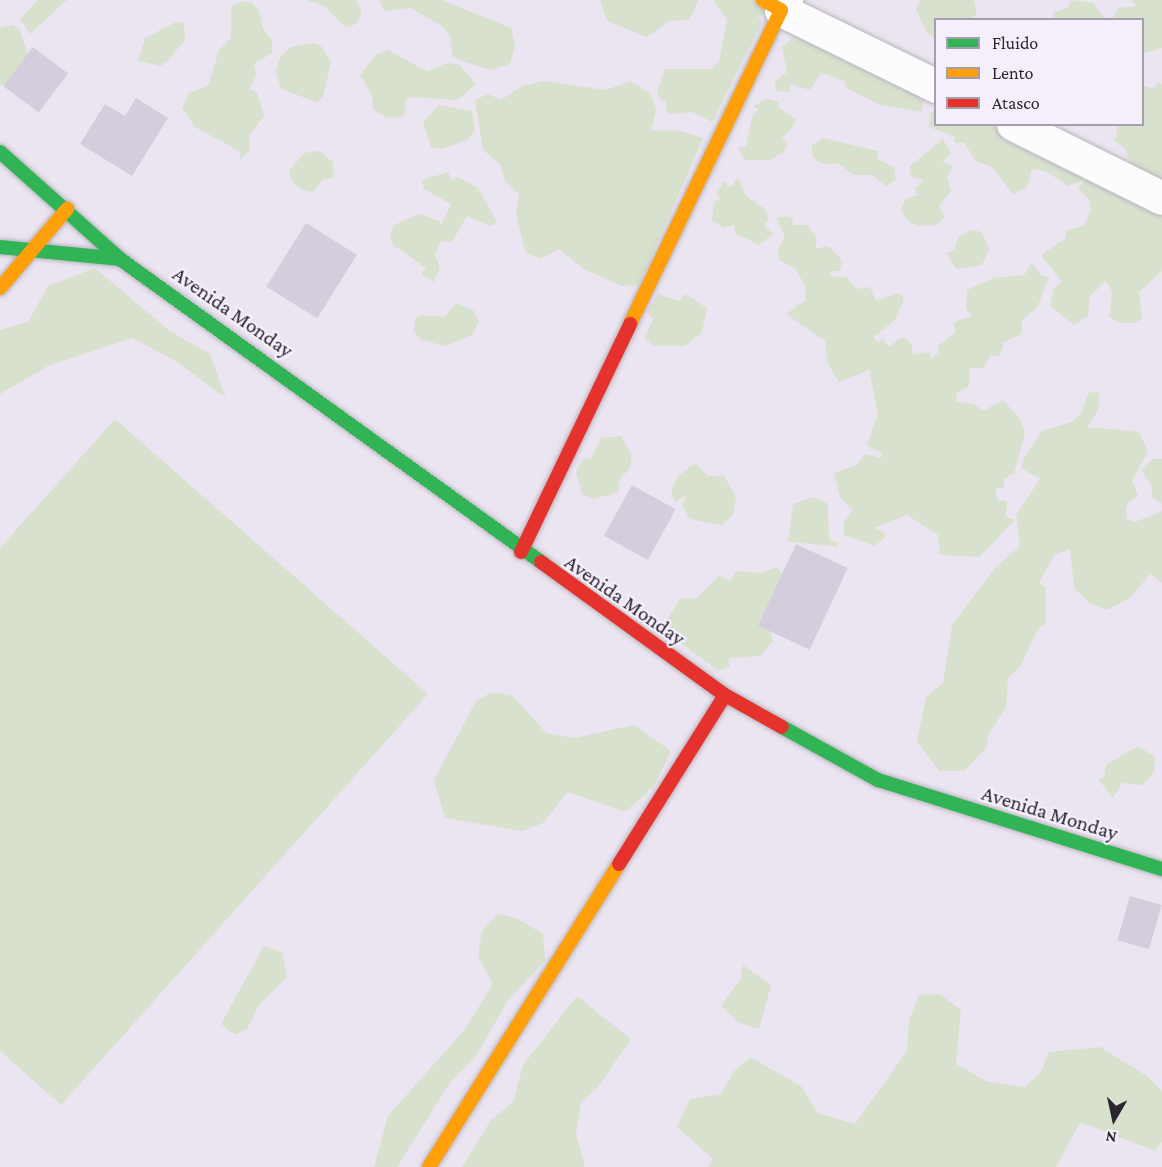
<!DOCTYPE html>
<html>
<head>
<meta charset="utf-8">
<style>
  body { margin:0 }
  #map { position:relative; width:1162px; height:1167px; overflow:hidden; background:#ebe5f1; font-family:"Crimson Pro",serif }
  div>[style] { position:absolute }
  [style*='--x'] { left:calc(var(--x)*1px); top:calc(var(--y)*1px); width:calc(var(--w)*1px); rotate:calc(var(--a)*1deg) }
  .green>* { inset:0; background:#d8e1cd }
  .building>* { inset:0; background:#d4cddc; transform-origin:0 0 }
  .roads { filter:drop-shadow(0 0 2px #b8b4bd) drop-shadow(0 0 2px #b8b4bd) }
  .street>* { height:33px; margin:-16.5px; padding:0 16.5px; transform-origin:16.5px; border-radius:16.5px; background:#fcfbfd }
  .fast>* { height:14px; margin:-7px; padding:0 7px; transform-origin:7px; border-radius:7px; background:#30b455 }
  .slow>* { height:14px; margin:-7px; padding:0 7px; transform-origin:7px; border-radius:7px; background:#ff9f0a }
  .jam>* { height:14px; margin:-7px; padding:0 7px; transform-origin:7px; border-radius:7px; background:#e5322d }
  span { translate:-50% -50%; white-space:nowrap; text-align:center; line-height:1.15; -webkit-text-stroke:4.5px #f5effc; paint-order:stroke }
  .street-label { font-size:21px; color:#2b272f }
  .legend { position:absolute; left:934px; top:18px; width:210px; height:108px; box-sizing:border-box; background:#f5effc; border:2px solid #a49faa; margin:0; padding:8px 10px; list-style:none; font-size:18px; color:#2b272f }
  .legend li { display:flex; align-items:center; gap:12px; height:30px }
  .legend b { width:30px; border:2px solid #a49faa }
  .north { position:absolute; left:1084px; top:1089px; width:60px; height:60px; -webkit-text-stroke:4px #f5effc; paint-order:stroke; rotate:189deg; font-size:16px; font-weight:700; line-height:24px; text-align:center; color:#2b272f }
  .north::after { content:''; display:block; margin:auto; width:21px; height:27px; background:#2b272f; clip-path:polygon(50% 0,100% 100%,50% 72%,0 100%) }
</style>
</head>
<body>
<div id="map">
  <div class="green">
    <div style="clip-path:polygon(38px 0,67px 0,30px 34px,20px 19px)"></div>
    <div style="clip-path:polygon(306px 0,356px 0,362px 11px,357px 24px,345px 27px,324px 6px)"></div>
    <div style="clip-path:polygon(379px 0,441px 0,511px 28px,515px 46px,510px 64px,491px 70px,459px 60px,452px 55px,450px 36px,443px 27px,411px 8px,384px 11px)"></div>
    <div style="clip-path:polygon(600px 0,699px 0,689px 20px,669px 21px,647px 37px,607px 21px)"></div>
    <div style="clip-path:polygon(713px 0,762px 0,764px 15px,758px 17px,762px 23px,712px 122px,692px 112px,667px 114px,666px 100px,660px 100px,657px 92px,665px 69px,712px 69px,719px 61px,727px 20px)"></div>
    <div style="clip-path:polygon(920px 0,974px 0,977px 14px,968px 19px,936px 20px,934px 37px,927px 33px,916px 9px)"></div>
    <div style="clip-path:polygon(1072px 0,1093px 3px,1105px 19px,1053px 19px,1053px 13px,1067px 8px)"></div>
    <div style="clip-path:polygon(1131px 0,1162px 0,1162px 48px,1143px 54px,1142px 20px,1112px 19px,1119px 8px,1137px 6px)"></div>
    <div style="clip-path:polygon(241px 2px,251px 2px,259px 10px,263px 29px,272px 40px,272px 53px,254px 64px,256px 74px,250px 89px,257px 93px,264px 116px,249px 136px,250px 150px,241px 159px,239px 151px,195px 127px,182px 108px,189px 93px,208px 86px,219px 50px,231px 38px,231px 6px)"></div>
    <div style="clip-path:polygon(176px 22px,184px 23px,185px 40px,170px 58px,161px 66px,138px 61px,145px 38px)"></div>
    <div style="clip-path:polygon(12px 25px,20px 30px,29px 58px,14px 89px,0 84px,0 28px)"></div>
    <div style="clip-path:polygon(796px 34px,846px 57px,842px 62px,872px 68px,887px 84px,900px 87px,900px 93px,906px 83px,924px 91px,919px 98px,924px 101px,921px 112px,880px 105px,846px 88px,845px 81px,821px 73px,810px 90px,790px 84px,790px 92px,776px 91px,775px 81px,787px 72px,782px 47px)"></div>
    <div style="clip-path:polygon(311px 43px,321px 46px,331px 62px,323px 97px,316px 102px,281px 89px,276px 71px,280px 57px,291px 47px)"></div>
    <div style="clip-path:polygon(388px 50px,427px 71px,447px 63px,459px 64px,476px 84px,457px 100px,410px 97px,406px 99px,404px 116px,387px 118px,373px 109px,372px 95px,360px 75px,376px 54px)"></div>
    <div style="clip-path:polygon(544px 81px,606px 90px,630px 81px,651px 94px,656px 110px,651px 131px,676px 130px,703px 138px,639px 285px,622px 286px,584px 269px,559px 249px,540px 259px,525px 252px,516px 214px,519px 195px,504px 180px,500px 164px,483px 150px,475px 100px,488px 94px,501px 100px,522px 86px)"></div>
    <div style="clip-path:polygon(1158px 82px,1162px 84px,1162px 180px,1132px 166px,1125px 149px,1115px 141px,1118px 125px,1142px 124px,1143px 86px,1154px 89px)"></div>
    <div style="clip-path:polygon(766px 99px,779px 102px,778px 107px,796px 119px,794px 125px,782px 138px,788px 144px,783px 153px,770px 160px,744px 160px,738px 148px,746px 146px,752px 117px,759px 109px,753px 107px)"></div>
    <div style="clip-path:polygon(439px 105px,472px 111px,475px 130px,469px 139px,442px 149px,431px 147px,423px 122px)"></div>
    <div style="clip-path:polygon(931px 112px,935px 112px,936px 124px,1011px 125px,1083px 176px,1083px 181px,1068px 186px,1047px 172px,1032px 169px,1027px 187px,1013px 194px,992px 167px,976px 161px,964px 143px,955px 143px,954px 136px,929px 127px)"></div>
    <div style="clip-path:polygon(823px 138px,878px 151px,877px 159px,894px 167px,896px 179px,887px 187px,872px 175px,854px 175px,837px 163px,821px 164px,812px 156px,812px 146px)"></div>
    <div style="clip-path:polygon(943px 139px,951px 154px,942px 162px,953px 166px,947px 177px,951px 191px,939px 206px,945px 217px,936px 225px,920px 226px,909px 222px,901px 210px,905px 199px,918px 195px,915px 189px,924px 180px,911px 177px,909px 167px)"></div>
    <div style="clip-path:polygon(319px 151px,333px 162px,333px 178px,323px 180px,313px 192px,302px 190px,292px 182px,289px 171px,304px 153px)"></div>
    <div style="clip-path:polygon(1096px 165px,1162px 188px,1162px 271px,1139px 292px,1142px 319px,1134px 323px,1119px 323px,1109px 317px,1112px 292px,1106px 281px,1090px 296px,1088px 316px,1074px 325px,1050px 306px,1054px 288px,1062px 282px,1041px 255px,1066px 238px,1066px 230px,1084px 226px,1091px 209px,1089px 199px,1078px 189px)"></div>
    <div style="clip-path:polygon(448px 172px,452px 181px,458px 177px,478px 188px,497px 222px,491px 226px,467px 216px,452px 242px,441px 241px,435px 255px,440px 267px,434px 282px,421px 274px,426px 268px,393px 245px,390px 234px,394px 225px,419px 214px,439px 221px,440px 227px,451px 204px,424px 189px,422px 180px)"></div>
    <div style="clip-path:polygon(738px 178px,746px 196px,765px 209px,769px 220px,764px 225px,773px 234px,759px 245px,735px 233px,734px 225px,723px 228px,712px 220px,714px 202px,721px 199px,716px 193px,719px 188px,725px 181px,730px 188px)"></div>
    <div style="clip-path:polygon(786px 216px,793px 218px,792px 225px,807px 225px,817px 238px,815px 249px,828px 246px,842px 260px,840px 271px,830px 271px,830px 276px,847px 278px,857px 289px,870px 287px,876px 301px,899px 293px,904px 298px,896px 319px,874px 337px,878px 343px,882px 339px,889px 346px,903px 337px,911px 343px,913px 355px,929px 352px,931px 359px,939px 352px,938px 346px,955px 333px,954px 322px,972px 316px,966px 309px,967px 290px,994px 278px,1024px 275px,1032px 263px,1042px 276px,1049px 277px,1037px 308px,1022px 320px,1022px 334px,1004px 342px,1000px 356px,990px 356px,983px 368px,970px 368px,969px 386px,956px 394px,957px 402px,974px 404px,983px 411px,1003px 400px,1019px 417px,1025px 433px,1014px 474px,1005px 478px,1003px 488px,996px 488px,997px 500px,1007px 501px,1006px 517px,1015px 520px,979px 557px,940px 555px,938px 535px,907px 515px,873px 528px,883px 532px,885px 537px,875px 546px,844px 535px,844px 522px,853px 510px,840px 497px,834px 473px,857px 465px,865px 454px,881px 458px,882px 454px,867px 445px,878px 414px,869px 370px,839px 382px,828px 364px,825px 341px,786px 314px,806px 300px,805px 285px,795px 269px,779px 260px,778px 249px,785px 238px,777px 218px)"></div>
    <div style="clip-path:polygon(972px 230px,982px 232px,989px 249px,982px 265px,956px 269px,946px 253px,955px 249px,958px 237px)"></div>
    <div style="clip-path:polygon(95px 268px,171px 332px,210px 354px,226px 398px,177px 362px,132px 338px,48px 366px,0 394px,0 330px,28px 322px,48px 286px)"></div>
    <div style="clip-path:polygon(658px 294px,679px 301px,685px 294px,707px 308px,702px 332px,685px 346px,653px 346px,644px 337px,653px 320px,647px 312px)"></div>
    <div style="clip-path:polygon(457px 303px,474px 311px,479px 321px,472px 335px,445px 346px,422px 340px,414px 332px,415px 320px,421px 315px,444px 317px)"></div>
    <div style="clip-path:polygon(1089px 392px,1099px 393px,1099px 409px,1087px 427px,1139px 432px,1148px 452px,1132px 481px,1138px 496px,1128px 503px,1126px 510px,1127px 519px,1135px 522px,1162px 511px,1162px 583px,1150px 574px,1131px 597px,1107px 610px,1090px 603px,1074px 588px,1070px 549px,1054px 555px,1039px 583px,1045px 587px,1046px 623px,1037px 630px,1021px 665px,1008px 678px,1006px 708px,989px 733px,986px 748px,964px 771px,939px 771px,917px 741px,926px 697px,943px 683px,952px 625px,996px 567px,1020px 546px,1016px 515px,1040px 479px,1021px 468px,1025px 456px,1042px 431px,1072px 422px,1081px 413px)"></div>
    <div style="clip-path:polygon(115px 419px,428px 694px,61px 1105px,0 1051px,0 548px)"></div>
    <div style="clip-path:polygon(621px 436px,632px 456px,630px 468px,619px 480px,619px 492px,593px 499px,582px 494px,576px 472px,584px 458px,591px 459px,601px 438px)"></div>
    <div style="clip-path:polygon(1152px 459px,1162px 459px,1162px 504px,1151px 496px,1153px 488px,1141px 470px)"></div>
    <div style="clip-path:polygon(695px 463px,708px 476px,724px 476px,736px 497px,733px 515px,722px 525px,690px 519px,682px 505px,687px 495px,675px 502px,671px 491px,678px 476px)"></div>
    <div style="clip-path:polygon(814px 497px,828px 504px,829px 539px,837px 542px,837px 547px,788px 541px,793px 504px)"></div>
    <div style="clip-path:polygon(777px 567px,786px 580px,770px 631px,773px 641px,760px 656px,728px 658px,730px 666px,719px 671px,661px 629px,681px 598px,696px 599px,719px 576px,730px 580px,737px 571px,760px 573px)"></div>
    <div style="clip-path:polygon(492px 692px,513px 696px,546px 733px,574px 738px,634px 725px,671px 751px,654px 786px,625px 812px,568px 792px,543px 823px,522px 831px,445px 818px,434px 780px,476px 701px)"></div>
    <div style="clip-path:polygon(1138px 746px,1155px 757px,1154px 772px,1143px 785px,1122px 783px,1113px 798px,1098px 779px,1104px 777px,1106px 765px)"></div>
    <div style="clip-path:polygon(498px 914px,518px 919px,543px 934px,545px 961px,508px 1000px,476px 1056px,449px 1084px,397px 1167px,374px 1167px,388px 1116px,465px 1029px,493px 984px,478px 956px,482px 931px)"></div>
    <div style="clip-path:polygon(264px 946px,282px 952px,287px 977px,259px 1005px,247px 1029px,235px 1035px,221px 1024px)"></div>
    <div style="clip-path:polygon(743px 965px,771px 985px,759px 1029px,739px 1023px,721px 1006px,741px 978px)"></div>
    <div style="clip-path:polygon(940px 994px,961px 1010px,956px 1064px,988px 1082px,1025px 1087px,1041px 1072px,1049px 1052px,1100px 1047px,1147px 1076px,1162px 1091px,1162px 1142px,1155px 1151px,1080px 1122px,1056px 1167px,708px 1167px,713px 1159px,677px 1127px,690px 1099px,721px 1094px,734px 1071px,750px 1057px,801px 1086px,818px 1113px,855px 1124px,907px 1051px,909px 1020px,919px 995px)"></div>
    <div style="clip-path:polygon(577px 996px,631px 1039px,598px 1087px,581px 1103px,576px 1134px,585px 1167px,462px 1167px,491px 1120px,513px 1102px,523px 1065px)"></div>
  </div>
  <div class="building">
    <div style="left:33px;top:47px;width:44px;height:49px;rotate:37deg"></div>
    <div style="clip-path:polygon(136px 98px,168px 118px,132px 176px,80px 144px,105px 104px,125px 116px)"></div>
    <div style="left:306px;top:223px;width:60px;height:75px;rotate:32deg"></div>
    <div style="left:632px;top:485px;width:50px;height:58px;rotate:29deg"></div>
    <div style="left:796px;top:544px;width:57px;height:90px;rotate:25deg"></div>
    <div style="left:1130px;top:896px;width:33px;height:46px;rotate:16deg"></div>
  </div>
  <div class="roads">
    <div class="street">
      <div style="--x:786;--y:0;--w:11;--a:117"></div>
      <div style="--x:781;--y:10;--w:173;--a:26.1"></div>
      <div style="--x:1013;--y:124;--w:166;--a:26.4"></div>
    </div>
    <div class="fast">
      <div style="--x:0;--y:152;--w:161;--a:41.7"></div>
      <div style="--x:120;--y:259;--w:519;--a:35.74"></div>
      <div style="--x:0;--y:247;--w:121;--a:5.7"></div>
      <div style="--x:782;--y:727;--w:110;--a:28.9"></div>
      <div style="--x:878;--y:780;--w:298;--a:17.4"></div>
    </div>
    <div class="slow">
      <div style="--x:0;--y:288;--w:104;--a:-49.7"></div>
      <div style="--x:630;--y:324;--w:348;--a:-64.3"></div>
      <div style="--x:781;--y:10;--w:21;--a:-151"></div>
      <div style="--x:429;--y:1167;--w:358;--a:-57.9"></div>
    </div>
    <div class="jam">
      <div style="--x:521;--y:552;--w:253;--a:-64.4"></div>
      <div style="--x:541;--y:562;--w:227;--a:35.9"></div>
      <div style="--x:725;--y:695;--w:65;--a:29.3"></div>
      <div style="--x:619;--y:864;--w:199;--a:-57.9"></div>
    </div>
  </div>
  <div class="street-label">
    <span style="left:233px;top:312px;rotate:35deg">Avenida Monday</span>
    <span style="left:625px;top:600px;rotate:35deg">Avenida Monday</span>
    <span style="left:1050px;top:813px;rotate:17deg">Avenida Monday</span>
  </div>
  <ul class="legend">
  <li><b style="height:8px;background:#30b455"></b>Fluido</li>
  <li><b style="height:8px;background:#ff9f0a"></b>Lento</li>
  <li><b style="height:8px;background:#e5322d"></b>Atasco</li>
  </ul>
  <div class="north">N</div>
</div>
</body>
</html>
